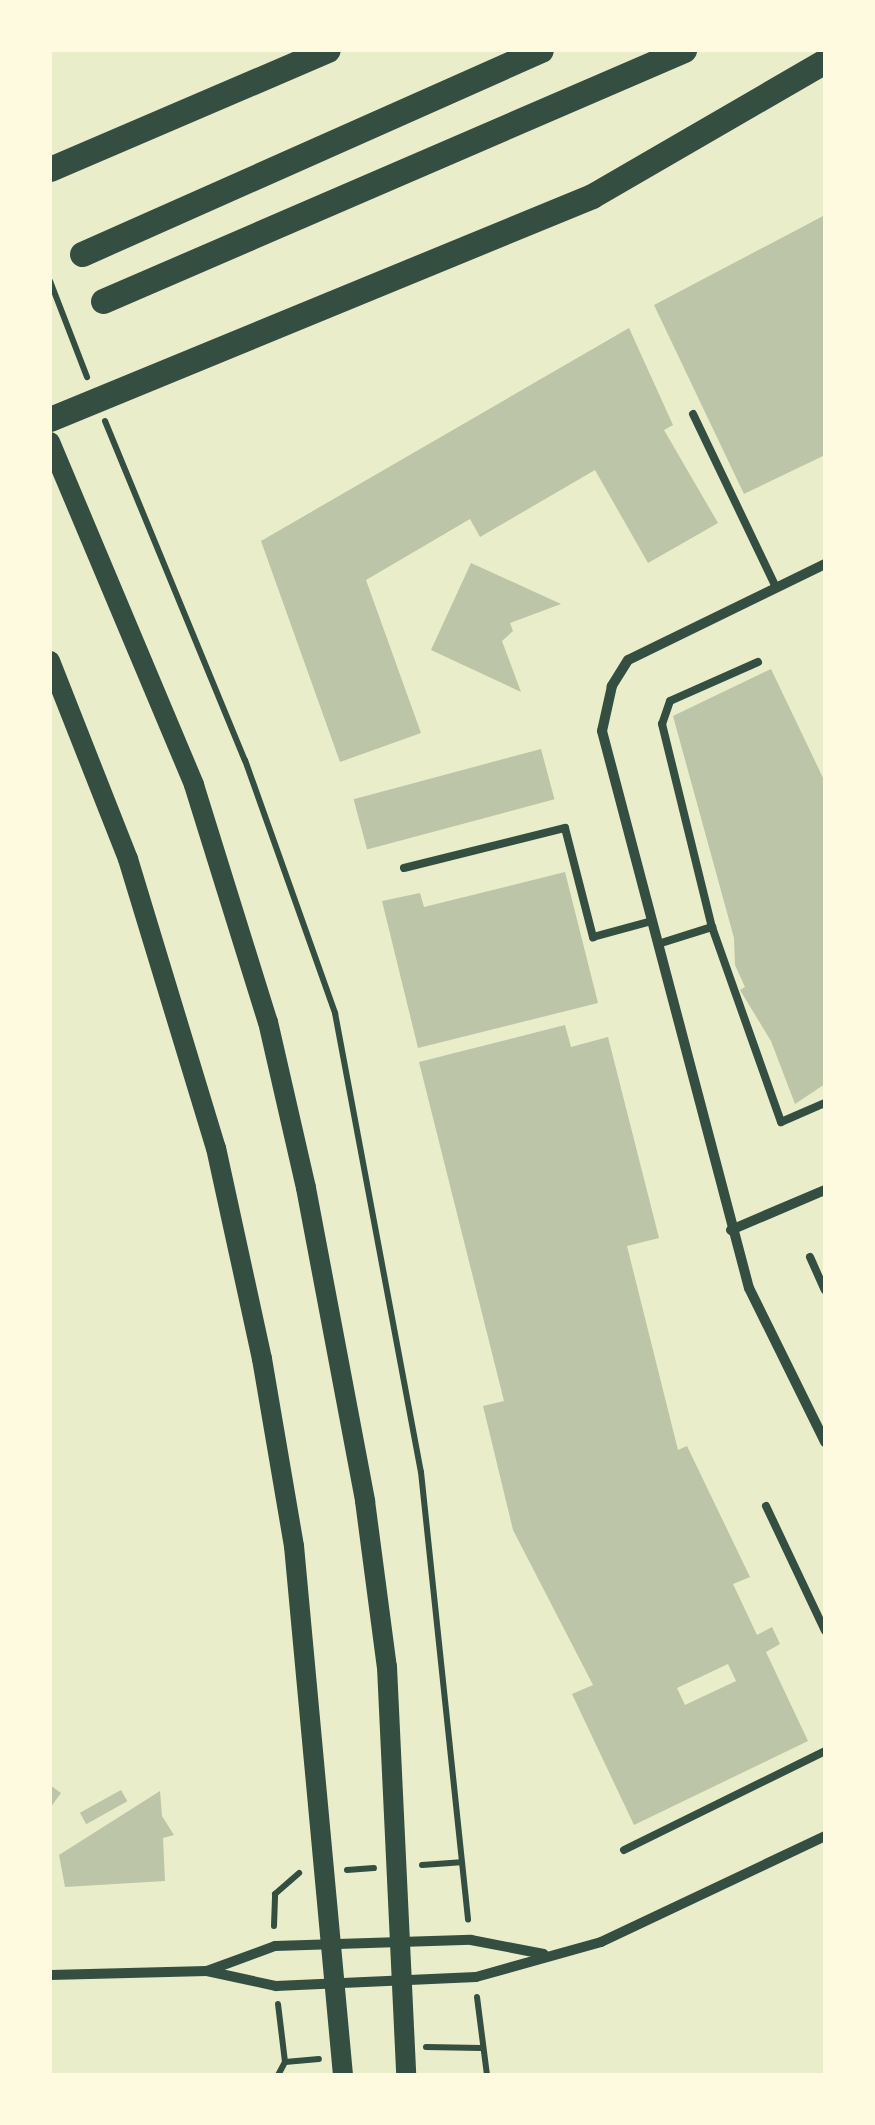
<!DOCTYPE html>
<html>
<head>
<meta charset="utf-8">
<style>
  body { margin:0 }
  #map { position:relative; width:875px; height:2125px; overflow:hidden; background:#e9edc9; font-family:Poppins,sans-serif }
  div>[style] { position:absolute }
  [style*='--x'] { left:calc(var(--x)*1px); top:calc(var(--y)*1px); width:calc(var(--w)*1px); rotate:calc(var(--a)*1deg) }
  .building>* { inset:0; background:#bcc5a7; transform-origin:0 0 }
  .path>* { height:6px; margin:-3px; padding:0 3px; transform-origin:3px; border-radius:3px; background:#344e41 }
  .service>* { height:8px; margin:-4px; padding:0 4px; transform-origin:4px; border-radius:4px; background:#344e41 }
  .minor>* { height:10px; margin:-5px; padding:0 5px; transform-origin:5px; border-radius:5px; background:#344e41 }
  .secondary>* { height:20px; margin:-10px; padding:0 10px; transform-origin:10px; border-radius:10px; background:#344e41 }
  .primary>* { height:25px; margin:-12.5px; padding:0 12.5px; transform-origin:12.5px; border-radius:12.5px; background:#344e41 }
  span { translate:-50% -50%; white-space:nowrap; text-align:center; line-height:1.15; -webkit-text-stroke:8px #fefae0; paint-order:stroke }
  .frame { position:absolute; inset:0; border:52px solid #fefae0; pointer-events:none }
</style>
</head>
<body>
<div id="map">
  <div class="building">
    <div style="clip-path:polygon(825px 215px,825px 455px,744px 494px,654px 305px)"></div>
    <div style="clip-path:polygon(629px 328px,673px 425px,664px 430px,718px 523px,648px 563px,595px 470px,480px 537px,470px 519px,366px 580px,421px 733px,340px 762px,261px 541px)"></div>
    <div style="clip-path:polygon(471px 563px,561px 604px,510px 623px,513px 631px,502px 641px,521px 692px,431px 650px)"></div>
    <div style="clip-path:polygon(771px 669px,825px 782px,825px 1084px,795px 1104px,771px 1041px,740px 990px,745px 987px,735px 965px,734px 938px,673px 716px)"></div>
    <div style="left:541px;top:749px;width:52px;height:194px;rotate:75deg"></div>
    <div style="clip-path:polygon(565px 872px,598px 1003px,418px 1048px,382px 901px,420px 893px,424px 907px)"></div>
    <div style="clip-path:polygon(evenodd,565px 1025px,571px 1047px,608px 1037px,659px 1238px,627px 1246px,678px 1450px,687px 1446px,750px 1577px,733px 1584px,757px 1635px,772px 1627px,780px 1644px,766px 1652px,808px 1741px,634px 1825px,572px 1694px,593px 1685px,513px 1530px,483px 1406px,504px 1401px,419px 1062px,565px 1025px,728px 1664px,736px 1681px,685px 1705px,677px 1688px,728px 1664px)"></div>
    <div style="clip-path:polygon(50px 1785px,61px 1793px,50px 1808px)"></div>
    <div style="left:121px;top:1790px;width:13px;height:47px;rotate:61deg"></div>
    <div style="clip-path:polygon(160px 1791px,162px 1816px,174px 1835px,163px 1838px,165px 1881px,65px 1887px,59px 1855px)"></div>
  </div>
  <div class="path">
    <div style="--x:50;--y:281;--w:103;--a:68.9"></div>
    <div style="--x:105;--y:421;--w:367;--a:67.6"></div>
    <div style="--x:245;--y:760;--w:269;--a:70.4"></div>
    <div style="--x:335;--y:1013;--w:467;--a:79.4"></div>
    <div style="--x:421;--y:1472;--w:450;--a:84"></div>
    <div style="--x:422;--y:1865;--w:39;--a:-4"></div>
    <div style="--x:347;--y:1870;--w:27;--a:-4"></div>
    <div style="--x:274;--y:1926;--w:32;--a:-88"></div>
    <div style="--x:275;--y:1894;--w:32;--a:-41"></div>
    <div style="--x:477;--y:1997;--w:79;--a:82.7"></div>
    <div style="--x:278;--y:2004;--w:58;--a:83.1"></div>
    <div style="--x:285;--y:2062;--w:15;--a:118"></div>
    <div style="--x:426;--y:2047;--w:55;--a:1"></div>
    <div style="--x:285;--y:2062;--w:34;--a:-5"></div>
  </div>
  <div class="service">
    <div style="--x:693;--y:414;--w:192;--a:64.4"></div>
    <div style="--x:758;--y:662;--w:96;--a:156.1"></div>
    <div style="--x:670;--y:701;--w:24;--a:109"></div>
    <div style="--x:662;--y:724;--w:209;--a:76.2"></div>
    <div style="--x:712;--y:927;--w:207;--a:70.5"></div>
    <div style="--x:781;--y:1122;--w:48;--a:-23.4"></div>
    <div style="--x:404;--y:868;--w:166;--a:-14"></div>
    <div style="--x:565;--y:828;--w:113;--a:75.6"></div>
    <div style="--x:593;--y:937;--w:61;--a:-15.2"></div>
    <div style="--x:658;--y:944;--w:57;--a:-17.5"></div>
    <div style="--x:810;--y:1257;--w:36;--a:66"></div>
    <div style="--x:766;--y:1506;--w:138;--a:64.7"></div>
    <div style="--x:624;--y:1850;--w:224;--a:-26.2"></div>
  </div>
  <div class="minor">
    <div style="--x:825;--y:564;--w:219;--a:154"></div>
    <div style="--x:628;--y:660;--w:31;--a:122"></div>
    <div style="--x:612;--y:686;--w:46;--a:102.5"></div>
    <div style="--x:602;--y:731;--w:576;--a:75.22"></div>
    <div style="--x:749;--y:1288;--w:172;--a:63.7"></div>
    <div style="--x:731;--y:1230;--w:102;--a:-23.1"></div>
    <div style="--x:207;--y:1971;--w:72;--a:-20.2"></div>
    <div style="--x:275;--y:1946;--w:196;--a:-1.8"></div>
    <div style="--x:471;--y:1940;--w:74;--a:10.9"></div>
    <div style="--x:50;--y:1975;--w:157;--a:-1.5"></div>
    <div style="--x:207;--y:1971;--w:71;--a:12.3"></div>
    <div style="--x:276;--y:1986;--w:200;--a:-2.6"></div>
    <div style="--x:476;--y:1977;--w:130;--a:-15.6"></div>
    <div style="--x:601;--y:1942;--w:248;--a:-25.3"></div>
  </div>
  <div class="secondary">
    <div style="--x:50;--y:442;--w:372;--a:67.2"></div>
    <div style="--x:194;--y:785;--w:248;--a:72.7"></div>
    <div style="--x:268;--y:1022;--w:170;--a:77.1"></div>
    <div style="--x:306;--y:1188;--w:319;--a:79.3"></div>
    <div style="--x:365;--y:1501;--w:167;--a:82.5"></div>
    <div style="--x:387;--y:1667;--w:408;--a:87.3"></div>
    <div style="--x:50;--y:661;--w:213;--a:68.5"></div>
    <div style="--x:128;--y:859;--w:302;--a:73.1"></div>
    <div style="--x:216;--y:1148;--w:216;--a:77.7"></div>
    <div style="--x:262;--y:1359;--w:190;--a:80.3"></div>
    <div style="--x:294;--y:1546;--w:531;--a:84.71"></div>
  </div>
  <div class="primary">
    <div style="--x:50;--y:169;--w:302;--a:-23.2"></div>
    <div style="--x:82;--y:254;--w:502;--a:-23.96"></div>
    <div style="--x:103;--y:301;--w:633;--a:-23.37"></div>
    <div style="--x:50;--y:419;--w:586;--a:-22.36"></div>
    <div style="--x:592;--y:196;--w:269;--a:-30.1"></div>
  </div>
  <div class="frame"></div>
</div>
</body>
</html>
